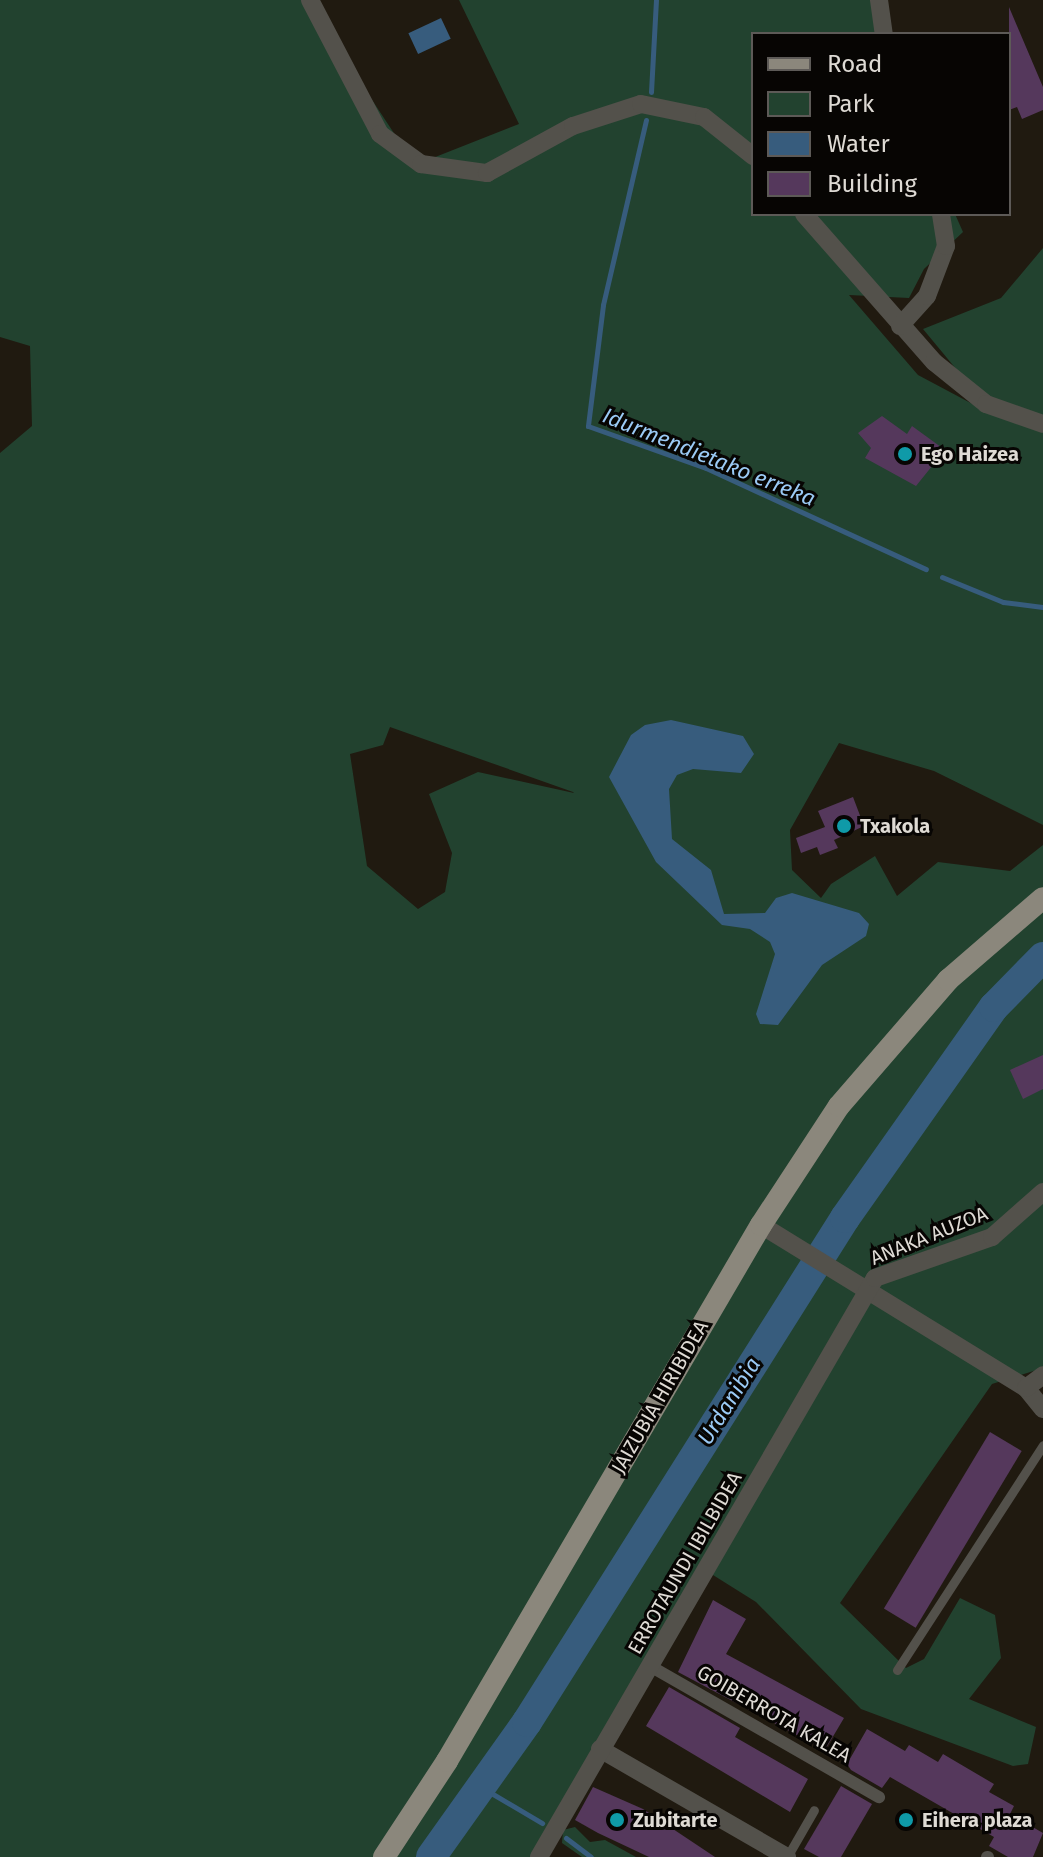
<!DOCTYPE html>
<html>
<head>
<meta charset="utf-8">
<style>
  body { margin:0 }
  #map { position:relative; width:1043px; height:1857px; overflow:hidden; background:#201a10; font-family:"Fira Sans",sans-serif }
  div>[style] { position:absolute }
  [style*='--x'] { left:calc(var(--x)*1px); top:calc(var(--y)*1px); width:calc(var(--w)*1px); rotate:calc(var(--a)*1deg) }
  .green>* { inset:0; background:#22422f }
  .water>* { inset:0; background:#375c7d; transform-origin:0 0 }
  .stream>* { height:5px; margin:-2.5px; padding:0 2.5px; transform-origin:2.5px; border-radius:2.5px; background:#375c7d }
  .river>* { height:30px; margin:-15px; padding:0 15px; transform-origin:15px; border-radius:15px; background:#375c7d }
  .building>* { inset:0; background:#55385c; transform-origin:0 0 }
  .service>* { height:9px; margin:-4.5px; padding:0 4.5px; transform-origin:4.5px; border-radius:4.5px; background:#53514b }
  .pedestrian>* { height:12px; margin:-6px; padding:0 6px; transform-origin:6px; border-radius:6px; background:#53514b }
  .minor>* { height:18px; margin:-9px; padding:0 9px; transform-origin:9px; border-radius:9px; background:#53514b }
  .primary>* { height:22px; margin:-11px; padding:0 11px; transform-origin:11px; border-radius:11px; background:#8b877c }
  .dots>* { width:22px; height:22px; translate:-50% -50%; box-sizing:border-box; border:4px solid #070503; border-radius:50% }
  span { translate:-50% -50%; white-space:nowrap; text-align:center; line-height:1.15; -webkit-text-stroke:6px #070503; paint-order:stroke }
  .poi-label { font-size:20px; color:#dedad4; font-weight:700 }
  .left { translate:0 -50%; text-align:left }
  .street-label { font-size:20px; color:#dedad4 }
  .water-label { font-size:22px; color:#9bcaf5; font-style:italic }
  .legend { position:absolute; left:751px; top:32px; width:260px; height:184px; box-sizing:border-box; background:#070503; border:2px solid #5d5a57; margin:0; padding:10px 14px; list-style:none; font-size:24px; color:#dedad4 }
  .legend li { display:flex; align-items:center; gap:16px; height:40px }
  .legend b { width:40px; border:2px solid #5d5a57 }
</style>
</head>
<body>
<div id="map">
  <div class="green">
    <div style="clip-path:polygon(evenodd,0 0,306px 0,415px 165px,519px 124px,459px 0,875px 0,879px 34px,753px 34px,753px 214px,955px 214px,963px 232px,924px 269px,909px 298px,849px 295px,918px 375px,995px 416px,923px 329px,1001px 298px,1043px 248px,1043px 825px,934px 771px,839px 743px,790px 830px,792px 870px,821px 898px,831px 884px,875px 856px,897px 896px,938px 862px,1010px 871px,1043px 845px,1043px 1368px,992px 1384px,840px 1603px,906px 1668px,924px 1659px,960px 1598px,995px 1615px,1001px 1658px,969px 1699px,1036px 1727px,1028px 1764px,1013px 1766px,861px 1709px,756px 1602px,705px 1570px,539px 1857px,0 1857px,0 453px,32px 426px,30px 346px,0 337px,0 0,390px 727px,573px 792px,574px 793px,478px 772px,429px 794px,452px 853px,445px 892px,418px 909px,367px 866px,350px 754px,383px 745px,390px 727px)"></div>
    <div style="clip-path:polygon(575px 1827px,590px 1842px,605px 1840px,636px 1857px,582px 1857px,562px 1843px,563px 1830px)"></div>
  </div>
  <div class="water">
    <div style="left:441px;top:18px;width:23px;height:36px;rotate:65deg"></div>
    <div style="clip-path:polygon(671px 720px,743px 736px,754px 754px,741px 773px,693px 769px,677px 775px,669px 789px,672px 839px,711px 870px,724px 914px,765px 913px,776px 898px,792px 893px,859px 913px,869px 924px,866px 936px,822px 965px,778px 1025px,760px 1024px,756px 1014px,775px 954px,770px 942px,750px 929px,722px 925px,656px 862px,609px 777px,631px 735px,645px 725px)"></div>
  </div>
  <div class="stream">
    <div style="--x:651;--y:92;--w:92;--a:-86.9"></div>
    <div style="--x:646;--y:120;--w:190;--a:103.1"></div>
    <div style="--x:603;--y:305;--w:122;--a:97.1"></div>
    <div style="--x:588;--y:426;--w:125;--a:19.6"></div>
    <div style="--x:706;--y:468;--w:242;--a:24.7"></div>
    <div style="--x:942;--y:577;--w:66;--a:22.3"></div>
    <div style="--x:1003;--y:602;--w:40;--a:7.1"></div>
    <div style="--x:481;--y:1787;--w:71;--a:30.5"></div>
    <div style="--x:566;--y:1838;--w:31;--a:37"></div>
  </div>
  <div class="river">
    <div style="--x:431;--y:1857;--w:166;--a:-54.6"></div>
    <div style="--x:527;--y:1722;--w:596;--a:-57.75"></div>
    <div style="--x:845;--y:1218;--w:258;--a:-54.8"></div>
    <div style="--x:994;--y:1007;--w:70;--a:-45.6"></div>
  </div>
  <div class="building">
    <div style="clip-path:polygon(1009px 7px,1043px 87px,1043px 110px,1022px 119px,1017px 107px,1009px 110px)"></div>
    <div style="clip-path:polygon(882px 416px,907px 434px,912px 426px,945px 450px,916px 486px,865px 458px,871px 448px,858px 433px)"></div>
    <div style="clip-path:polygon(853px 797px,864px 826px,834px 840px,838px 848px,820px 855px,817px 847px,801px 853px,796px 838px,825px 827px,818px 811px)"></div>
    <div style="clip-path:polygon(1043px 1055px,1043px 1089px,1023px 1099px,1010px 1070px)"></div>
    <div style="left:990px;top:1432px;width:37px;height:206px;rotate:31deg"></div>
    <div style="clip-path:polygon(713px 1600px,746px 1619px,726px 1654px,844px 1718px,825px 1750px,678px 1672px)"></div>
    <div style="clip-path:polygon(669px 1687px,740px 1728px,735px 1737px,808px 1779px,790px 1812px,646px 1726px)"></div>
    <div style="clip-path:polygon(867px 1729px,905px 1751px,909px 1745px,938px 1762px,943px 1754px,994px 1784px,989px 1792px,1014px 1806px,1010px 1814px,1043px 1833px,1033px 1857px,1008px 1857px,989px 1846px,994px 1837px,890px 1777px,882px 1788px,851px 1770px,847px 1764px)"></div>
    <div style="clip-path:polygon(841px 1786px,872px 1804px,841px 1857px,819px 1857px,804px 1849px)"></div>
    <div style="clip-path:polygon(593px 1787px,643px 1809px,715px 1857px,649px 1857px,598px 1833px,575px 1820px)"></div>
  </div>
  <div class="service">
    <div style="--x:897;--y:1670;--w:268;--a:-57"></div>
    <div style="--x:787;--y:1857;--w:54;--a:-60.1"></div>
  </div>
  <div class="pedestrian">
    <div style="--x:650;--y:1666;--w:264;--a:29.8"></div>
    <div style="--x:987;--y:1857;--w:1;--a:0"></div>
  </div>
  <div class="minor">
    <div style="--x:310;--y:0;--w:151;--a:62.4"></div>
    <div style="--x:380;--y:134;--w:51;--a:36.2"></div>
    <div style="--x:421;--y:164;--w:67;--a:7.8"></div>
    <div style="--x:487;--y:173;--w:98;--a:-28.7"></div>
    <div style="--x:573;--y:126;--w:71;--a:-17.9"></div>
    <div style="--x:641;--y:104;--w:64;--a:11.7"></div>
    <div style="--x:704;--y:117;--w:63;--a:38.5"></div>
    <div style="--x:879;--y:0;--w:34;--a:82"></div>
    <div style="--x:804;--y:214;--w:197;--a:48.7"></div>
    <div style="--x:934;--y:362;--w:67;--a:38.9"></div>
    <div style="--x:986;--y:404;--w:60;--a:19.3"></div>
    <div style="--x:900;--y:326;--w:40;--a:-48"></div>
    <div style="--x:927;--y:296;--w:53;--a:-69.2"></div>
    <div style="--x:946;--y:246;--w:32;--a:-99"></div>
    <div style="--x:761;--y:1225;--w:311;--a:31.6"></div>
    <div style="--x:1026;--y:1388;--w:27;--a:51"></div>
    <div style="--x:1026;--y:1388;--w:21;--a:-37"></div>
    <div style="--x:600;--y:1749;--w:216;--a:30"></div>
    <div style="--x:539;--y:1857;--w:669;--a:-59.87"></div>
    <div style="--x:875;--y:1278;--w:124;--a:-19.3"></div>
    <div style="--x:992;--y:1237;--w:68;--a:-41.4"></div>
  </div>
  <div class="primary">
    <div style="--x:384;--y:1857;--w:115;--a:-56.7"></div>
    <div style="--x:447;--y:1761;--w:621;--a:-59.64"></div>
    <div style="--x:761;--y:1225;--w:142;--a:-56.8"></div>
    <div style="--x:839;--y:1106;--w:167;--a:-49.1"></div>
    <div style="--x:948;--y:980;--w:125;--a:-40.8"></div>
  </div>
  <div class="dots">
    <div style="left:905px;top:454px;background:#0f9aa8"></div>
    <div style="left:844px;top:826px;background:#0f9aa8"></div>
    <div style="left:617px;top:1820px;background:#0f9aa8"></div>
    <div style="left:906px;top:1820px;background:#0f9aa8"></div>
  </div>
  <div class="poi-label">
    <span class="left" style="left:921px;top:454px">Ego Haizea</span>
    <span class="left" style="left:860px;top:826px">Txakola</span>
    <span class="left" style="left:633px;top:1820px">Zubitarte</span>
    <span class="left" style="left:922px;top:1820px">Eihera plaza</span>
  </div>
  <div class="street-label">
    <span style="left:929px;top:1236px;rotate:-22deg">ANAKA AUZOA</span>
    <span style="left:660px;top:1397px;rotate:-60deg">JAIZUBIA HIRIBIDEA</span>
    <span style="left:685px;top:1563px;rotate:-60deg">ERROTAUNDI IBILBIDEA</span>
    <span style="left:774px;top:1714px;rotate:30deg">GOIBERROTA KALEA</span>
  </div>
  <div class="water-label">
    <span style="left:709px;top:457px;rotate:22deg">Idurmendietako erreka</span>
    <span style="left:729px;top:1401px;rotate:-58deg">Urdanibia</span>
  </div>
  <ul class="legend">
  <li><b style="height:10px;background:#8b877c"></b>Road</li>
  <li><b style="height:22px;background:#22422f"></b>Park</li>
  <li><b style="height:22px;background:#375c7d"></b>Water</li>
  <li><b style="height:22px;background:#55385c"></b>Building</li>
  </ul>
</div>
</body>
</html>
